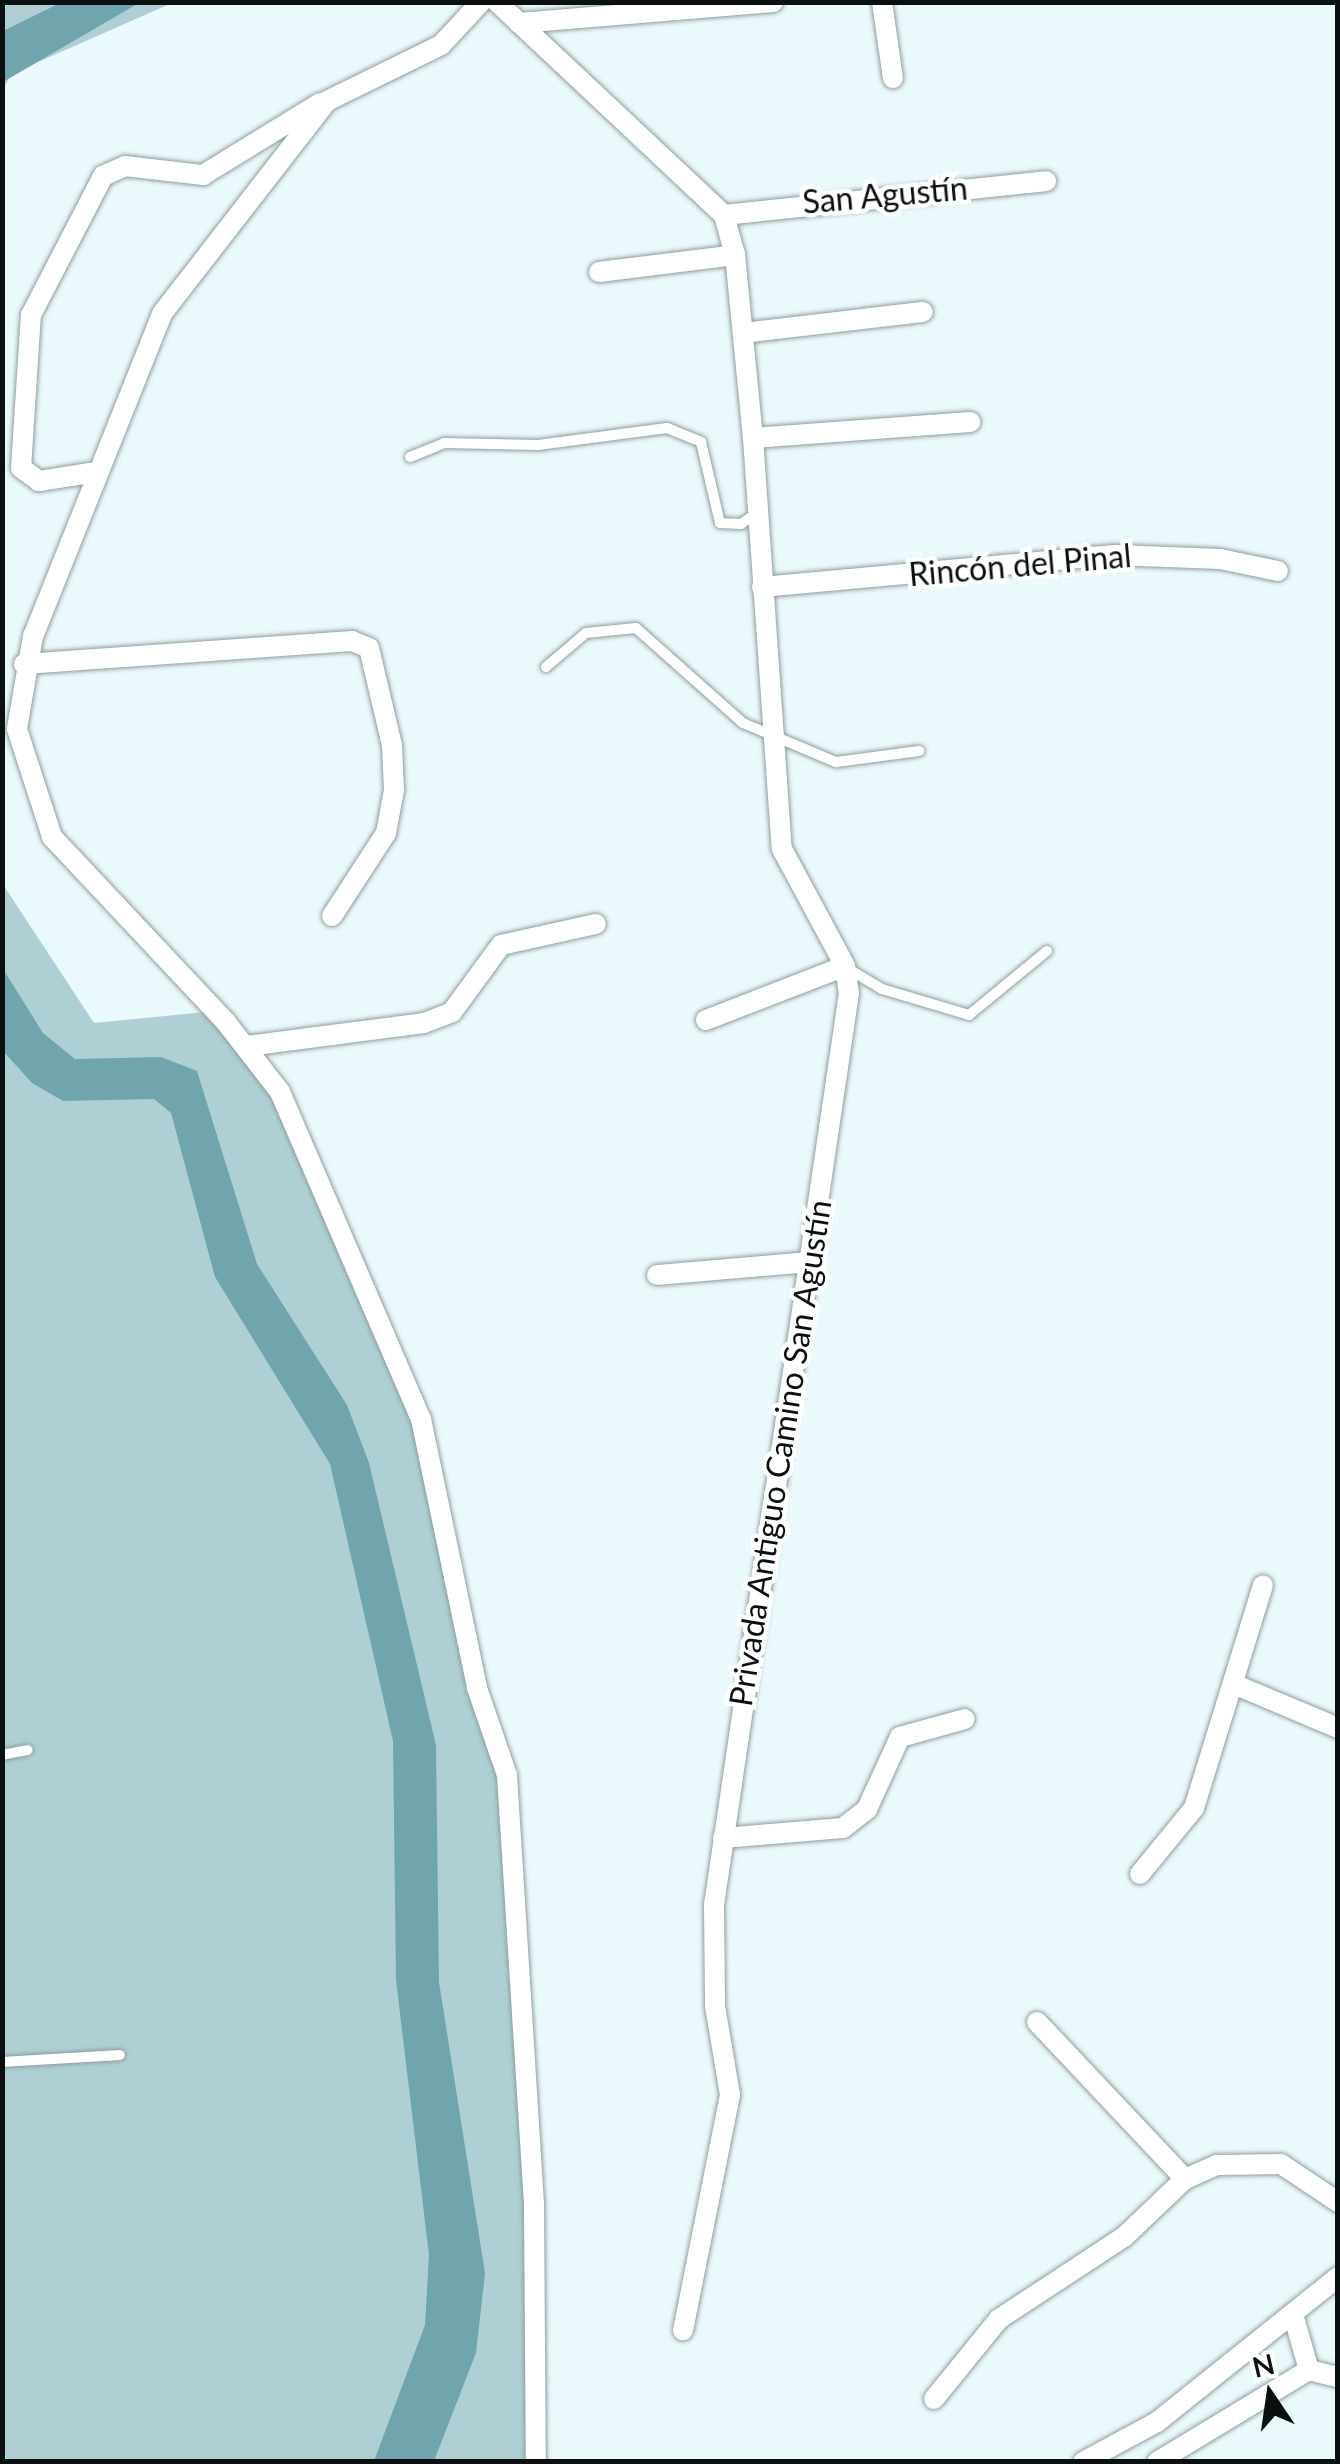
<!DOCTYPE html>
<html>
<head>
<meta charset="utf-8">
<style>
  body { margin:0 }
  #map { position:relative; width:1340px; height:2464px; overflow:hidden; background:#eaf9fb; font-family:Lato,sans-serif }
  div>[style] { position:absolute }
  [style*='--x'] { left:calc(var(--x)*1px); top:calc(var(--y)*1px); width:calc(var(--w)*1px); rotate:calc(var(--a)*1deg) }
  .green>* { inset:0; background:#aed0d5 }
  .water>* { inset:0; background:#71a5ad }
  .roads { filter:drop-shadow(0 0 2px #8f9d9f) drop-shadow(0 0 2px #8f9d9f) }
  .lane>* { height:10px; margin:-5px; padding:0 5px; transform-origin:5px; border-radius:5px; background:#fff }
  .street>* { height:20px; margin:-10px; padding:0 10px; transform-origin:10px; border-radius:10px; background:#fff }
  span { translate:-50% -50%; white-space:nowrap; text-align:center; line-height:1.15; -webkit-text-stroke:9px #fff; paint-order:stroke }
  .street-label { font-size:32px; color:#0a0f10 }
  .frame { position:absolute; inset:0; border:5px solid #0a0f10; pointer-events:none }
  .north { position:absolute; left:1220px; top:2344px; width:100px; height:100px; -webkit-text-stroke:8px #fff; paint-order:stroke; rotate:347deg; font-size:28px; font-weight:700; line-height:40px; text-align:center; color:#0a0f10 }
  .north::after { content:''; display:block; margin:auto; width:35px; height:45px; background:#0a0f10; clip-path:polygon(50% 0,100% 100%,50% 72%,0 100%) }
</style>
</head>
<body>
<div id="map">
  <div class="green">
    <div style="clip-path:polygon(3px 3px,172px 3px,11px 74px,3px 90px)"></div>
    <div style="clip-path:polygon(2px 883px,94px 1023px,216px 1011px,247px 1046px,421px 1419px,507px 1775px,536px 2461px,3px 2461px)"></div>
  </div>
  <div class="water">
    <div style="clip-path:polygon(60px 3px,139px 3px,3px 82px,3px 31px)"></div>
    <div style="clip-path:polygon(3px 969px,43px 1033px,75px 1059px,161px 1057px,197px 1071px,257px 1264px,347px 1405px,369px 1463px,436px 1745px,439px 1982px,485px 2273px,476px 2353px,434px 2461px,374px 2461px,425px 2325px,429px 2255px,396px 1980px,393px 1741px,330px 1464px,215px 1277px,171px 1113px,154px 1099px,63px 1101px,32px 1083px,3px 1051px)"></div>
  </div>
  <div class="roads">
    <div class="lane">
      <div style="--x:410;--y:457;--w:37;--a:-22"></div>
      <div style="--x:444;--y:443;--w:94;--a:1.2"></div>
      <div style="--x:538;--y:445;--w:130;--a:-7.5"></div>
      <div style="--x:667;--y:428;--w:37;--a:22"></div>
      <div style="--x:701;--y:442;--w:83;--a:76.8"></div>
      <div style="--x:720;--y:523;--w:21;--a:3"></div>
      <div style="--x:741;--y:524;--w:19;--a:-35"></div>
      <div style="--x:546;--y:667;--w:52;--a:-40.4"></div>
      <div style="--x:586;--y:633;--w:50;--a:-5.7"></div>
      <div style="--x:636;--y:628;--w:143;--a:41.6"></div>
      <div style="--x:743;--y:723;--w:101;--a:22.8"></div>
      <div style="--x:836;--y:762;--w:84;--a:-7.5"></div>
      <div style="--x:847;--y:968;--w:41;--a:31"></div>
      <div style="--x:882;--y:989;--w:91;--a:16.6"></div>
      <div style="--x:969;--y:1015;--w:101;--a:-39.4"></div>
      <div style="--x:2;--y:1755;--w:26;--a:-11"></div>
      <div style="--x:2;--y:2062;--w:118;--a:-3.4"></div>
    </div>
    <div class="street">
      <div style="--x:481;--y:2;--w:59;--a:132.9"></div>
      <div style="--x:441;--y:45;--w:127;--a:153.8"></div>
      <div style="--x:327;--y:101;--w:269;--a:127.8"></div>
      <div style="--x:162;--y:314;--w:347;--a:111.8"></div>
      <div style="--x:33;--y:636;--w:94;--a:99.8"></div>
      <div style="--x:17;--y:729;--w:114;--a:72"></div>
      <div style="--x:52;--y:837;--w:253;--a:46.8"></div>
      <div style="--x:225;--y:1021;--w:90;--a:52.2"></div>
      <div style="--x:280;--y:1092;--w:356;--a:66.7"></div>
      <div style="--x:421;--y:1419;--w:275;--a:78.2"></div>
      <div style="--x:477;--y:1688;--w:92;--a:71"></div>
      <div style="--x:507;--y:1775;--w:429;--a:86.4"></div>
      <div style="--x:534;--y:2203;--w:259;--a:89.6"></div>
      <div style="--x:497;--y:2;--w:311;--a:43.2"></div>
      <div style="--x:724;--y:215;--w:41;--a:74.6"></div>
      <div style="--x:735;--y:255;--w:184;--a:84.4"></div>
      <div style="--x:753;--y:438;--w:412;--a:86"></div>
      <div style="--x:782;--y:849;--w:133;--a:61.7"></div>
      <div style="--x:845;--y:966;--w:27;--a:82"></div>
      <div style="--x:849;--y:993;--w:922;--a:98.42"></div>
      <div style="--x:714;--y:1905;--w:101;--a:89.4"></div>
      <div style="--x:715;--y:2006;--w:90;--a:80.4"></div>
      <div style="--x:730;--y:2095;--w:240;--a:101.3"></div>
      <div style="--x:882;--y:2;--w:77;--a:81.8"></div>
      <div style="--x:519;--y:23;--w:255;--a:-4.7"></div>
      <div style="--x:724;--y:215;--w:324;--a:-6"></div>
      <div style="--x:599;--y:272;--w:137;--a:-7.1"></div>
      <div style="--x:743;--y:333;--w:181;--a:-6.7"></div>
      <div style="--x:753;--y:438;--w:218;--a:-4.2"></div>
      <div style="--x:96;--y:472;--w:58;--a:171"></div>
      <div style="--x:39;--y:481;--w:22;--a:-144"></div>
      <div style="--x:21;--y:468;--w:153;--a:-86.3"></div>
      <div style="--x:31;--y:315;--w:157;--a:-62.6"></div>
      <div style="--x:103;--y:176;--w:24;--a:-24"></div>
      <div style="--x:125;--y:166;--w:79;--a:6.6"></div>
      <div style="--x:203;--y:175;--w:137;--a:-31.6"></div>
      <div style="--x:762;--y:587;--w:354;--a:-5.2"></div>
      <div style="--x:1115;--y:555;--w:105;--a:2.2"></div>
      <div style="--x:1220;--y:559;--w:59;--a:11.7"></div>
      <div style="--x:24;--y:664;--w:329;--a:-4"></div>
      <div style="--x:352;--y:641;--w:18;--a:22"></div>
      <div style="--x:369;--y:648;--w:100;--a:76.7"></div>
      <div style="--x:392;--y:745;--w:45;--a:87.5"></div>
      <div style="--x:394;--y:790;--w:44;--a:100.5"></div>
      <div style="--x:386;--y:833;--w:99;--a:123"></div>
      <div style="--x:706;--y:1020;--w:149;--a:-21.2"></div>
      <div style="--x:247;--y:1046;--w:178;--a:-7.4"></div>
      <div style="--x:424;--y:1023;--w:30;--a:-21"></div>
      <div style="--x:452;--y:1012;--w:83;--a:-53.8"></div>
      <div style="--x:501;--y:945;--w:97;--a:-12.5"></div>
      <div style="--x:657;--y:1275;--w:152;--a:-4.9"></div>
      <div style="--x:1236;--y:1685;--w:111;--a:22.9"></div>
      <div style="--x:723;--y:1838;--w:120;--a:-4.8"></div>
      <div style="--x:843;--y:1828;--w:31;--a:-38"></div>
      <div style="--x:867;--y:1809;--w:79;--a:-65.4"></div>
      <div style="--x:900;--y:1737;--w:67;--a:-15.5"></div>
      <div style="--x:1140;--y:1874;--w:85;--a:-50.7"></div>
      <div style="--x:1194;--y:1808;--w:233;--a:-72.8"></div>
      <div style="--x:1037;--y:2022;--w:216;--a:46.7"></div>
      <div style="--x:1293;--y:2314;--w:58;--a:74.1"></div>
      <div style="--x:934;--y:2399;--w:103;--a:-50.9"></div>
      <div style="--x:999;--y:2319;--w:149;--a:-33.3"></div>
      <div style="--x:1124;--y:2237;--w:84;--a:-43.6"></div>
      <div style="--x:1185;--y:2179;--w:35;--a:-24"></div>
      <div style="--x:1217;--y:2165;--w:64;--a:-0.9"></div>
      <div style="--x:1281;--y:2164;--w:69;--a:33.7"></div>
      <div style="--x:1083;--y:2462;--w:84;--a:-28.4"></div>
      <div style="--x:1157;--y:2422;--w:232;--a:-38.7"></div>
      <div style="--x:1157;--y:2462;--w:178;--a:-31.2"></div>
      <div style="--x:1309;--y:2370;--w:30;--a:14"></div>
    </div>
  </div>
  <div class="street-label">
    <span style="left:885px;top:195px;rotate:-5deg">San Agustín</span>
    <span style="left:1020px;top:565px;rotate:-5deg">Rincón del Pinal</span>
    <span style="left:780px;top:1453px;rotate:-81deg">Privada Antiguo Camino San Agustín</span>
  </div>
  <div class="frame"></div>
  <div class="north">N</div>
</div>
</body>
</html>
